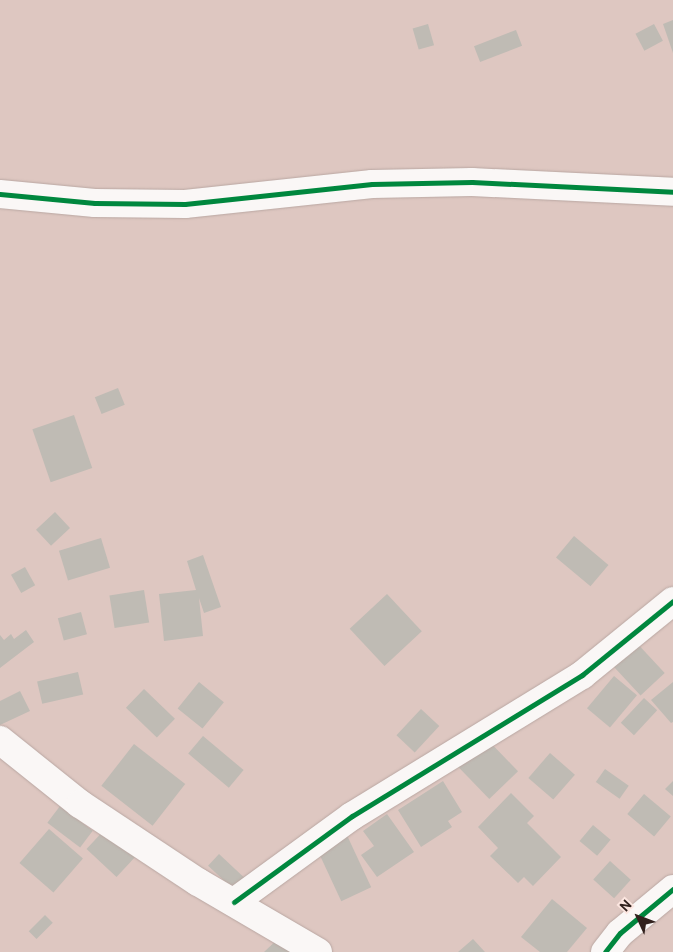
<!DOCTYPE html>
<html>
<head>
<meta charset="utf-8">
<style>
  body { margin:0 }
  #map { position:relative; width:673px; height:952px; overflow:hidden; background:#dec7c1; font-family:Overpass,sans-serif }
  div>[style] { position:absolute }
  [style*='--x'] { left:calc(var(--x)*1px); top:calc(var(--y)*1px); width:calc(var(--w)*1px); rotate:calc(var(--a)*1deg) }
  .building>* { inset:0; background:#bfbbb4; transform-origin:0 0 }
  .roads { filter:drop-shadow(0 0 1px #b9a7a2) drop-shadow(0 0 1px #b9a7a2) }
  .street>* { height:28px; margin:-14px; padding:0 14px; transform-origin:14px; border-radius:14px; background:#faf7f6 }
  .cycleway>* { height:5px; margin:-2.5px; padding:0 2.5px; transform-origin:2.5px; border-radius:2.5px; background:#00873e }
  span { translate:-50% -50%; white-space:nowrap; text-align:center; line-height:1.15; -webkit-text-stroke:5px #fce6e0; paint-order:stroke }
  .north { position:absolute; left:613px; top:892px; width:50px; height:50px; -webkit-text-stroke:4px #fce6e0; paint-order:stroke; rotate:313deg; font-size:14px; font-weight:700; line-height:20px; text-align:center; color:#32221e }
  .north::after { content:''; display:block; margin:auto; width:18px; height:22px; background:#32221e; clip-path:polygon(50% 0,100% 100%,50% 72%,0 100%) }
</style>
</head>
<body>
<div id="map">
  <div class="building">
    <div style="clip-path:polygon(673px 20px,673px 53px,663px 24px)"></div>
    <div style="left:428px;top:24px;width:22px;height:16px;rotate:74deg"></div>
    <div style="left:654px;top:24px;width:19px;height:21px;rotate:62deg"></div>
    <div style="left:516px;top:30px;width:17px;height:45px;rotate:69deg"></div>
    <div style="left:118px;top:388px;width:18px;height:25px;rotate:68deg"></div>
    <div style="left:74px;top:415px;width:56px;height:44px;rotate:71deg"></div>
    <div style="left:55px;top:512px;width:22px;height:26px;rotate:47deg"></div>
    <div style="left:574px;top:536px;width:45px;height:28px;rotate:40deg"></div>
    <div style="left:101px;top:538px;width:31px;height:44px;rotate:73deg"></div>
    <div style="clip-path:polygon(203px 555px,221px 607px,204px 613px,199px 598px,203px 636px,164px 641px,159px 594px,196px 590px,187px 561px)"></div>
    <div style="left:25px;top:567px;width:21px;height:16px;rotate:61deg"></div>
    <div style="left:144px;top:590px;width:33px;height:35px;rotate:81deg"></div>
    <div style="left:387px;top:594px;width:51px;height:51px;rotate:47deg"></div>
    <div style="left:81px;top:612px;width:23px;height:24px;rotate:75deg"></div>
    <div style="clip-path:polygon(26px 630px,34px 642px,0 668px,0 635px,4px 640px,11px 634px,14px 639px)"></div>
    <div style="left:634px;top:640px;width:45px;height:33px;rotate:47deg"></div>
    <div style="left:78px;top:672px;width:23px;height:42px;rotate:77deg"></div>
    <div style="left:614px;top:676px;width:30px;height:42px;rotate:40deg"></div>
    <div style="left:199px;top:682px;width:32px;height:34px;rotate:39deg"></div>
    <div style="clip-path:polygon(673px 682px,673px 722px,671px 723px,651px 700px)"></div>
    <div style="left:144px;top:689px;width:43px;height:26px;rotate:44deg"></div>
    <div style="clip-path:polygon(20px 691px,30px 711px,0 725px,0 701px)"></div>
    <div style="left:644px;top:698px;width:18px;height:34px;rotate:43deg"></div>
    <div style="left:421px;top:709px;width:25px;height:36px;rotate:43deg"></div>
    <div style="left:203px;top:736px;width:53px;height:23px;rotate:40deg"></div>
    <div style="left:484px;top:736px;width:49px;height:40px;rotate:46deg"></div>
    <div style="left:134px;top:744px;width:65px;height:53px;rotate:38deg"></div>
    <div style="left:550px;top:753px;width:33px;height:33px;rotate:41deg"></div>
    <div style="left:605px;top:769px;width:29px;height:16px;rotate:35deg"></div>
    <div style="clip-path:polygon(443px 781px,462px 812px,448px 821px,452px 827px,421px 847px,398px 810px)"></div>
    <div style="clip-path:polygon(673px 781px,673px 796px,665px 789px)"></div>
    <div style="clip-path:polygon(511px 793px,534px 816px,527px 823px,561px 857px,533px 886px,524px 877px,518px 883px,490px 856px,498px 848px,478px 827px)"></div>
    <div style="left:644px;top:794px;width:35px;height:26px;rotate:40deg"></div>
    <div style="left:60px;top:806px;width:41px;height:21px;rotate:37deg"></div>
    <div style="clip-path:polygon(387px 814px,414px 852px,377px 877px,361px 855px,374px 846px,363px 831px)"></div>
    <div style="left:593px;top:825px;width:23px;height:21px;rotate:40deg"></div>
    <div style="left:107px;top:827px;width:41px;height:30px;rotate:43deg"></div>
    <div style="left:49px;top:829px;width:45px;height:45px;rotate:41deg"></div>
    <div style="left:345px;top:831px;width:62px;height:33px;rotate:65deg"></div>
    <div style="left:219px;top:854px;width:38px;height:16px;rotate:43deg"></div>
    <div style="left:610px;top:861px;width:28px;height:25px;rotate:42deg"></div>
    <div style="clip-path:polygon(552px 899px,587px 928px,567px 952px,540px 952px,521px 937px)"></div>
    <div style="left:45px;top:915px;width:11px;height:23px;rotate:45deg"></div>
    <div style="clip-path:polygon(282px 935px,299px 952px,264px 952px)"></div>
    <div style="clip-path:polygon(473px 939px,485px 952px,458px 952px)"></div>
  </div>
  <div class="roads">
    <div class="street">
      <div style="--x:0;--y:194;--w:95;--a:5.4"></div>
      <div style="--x:95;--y:203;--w:90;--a:0.6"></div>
      <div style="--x:185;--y:204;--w:188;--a:-6.1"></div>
      <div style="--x:372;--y:184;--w:100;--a:-1.1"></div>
      <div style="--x:472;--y:182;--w:201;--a:2.8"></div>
      <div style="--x:0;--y:740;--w:102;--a:38.7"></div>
      <div style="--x:80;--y:804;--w:141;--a:33.5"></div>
      <div style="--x:198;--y:882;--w:139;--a:30.3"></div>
      <div style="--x:234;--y:902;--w:146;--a:-36.1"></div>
      <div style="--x:352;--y:816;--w:270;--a:-31.5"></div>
      <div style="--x:582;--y:675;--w:117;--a:-39.1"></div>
      <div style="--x:605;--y:952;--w:24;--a:-52"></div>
      <div style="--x:620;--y:933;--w:69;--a:-39.7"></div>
    </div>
  </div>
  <div class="cycleway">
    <div style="--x:0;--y:194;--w:95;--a:5.4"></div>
    <div style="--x:95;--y:203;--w:90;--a:0.6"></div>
    <div style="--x:185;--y:204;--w:188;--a:-6.1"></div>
    <div style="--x:372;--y:184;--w:100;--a:-1.1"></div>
    <div style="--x:472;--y:182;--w:201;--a:2.8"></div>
    <div style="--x:234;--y:902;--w:146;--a:-36.1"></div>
    <div style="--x:352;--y:816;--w:270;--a:-31.5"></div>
    <div style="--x:582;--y:675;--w:117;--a:-39.1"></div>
    <div style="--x:605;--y:952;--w:24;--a:-52"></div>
    <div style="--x:620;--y:933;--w:69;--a:-39.7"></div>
  </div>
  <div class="north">N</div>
</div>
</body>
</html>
